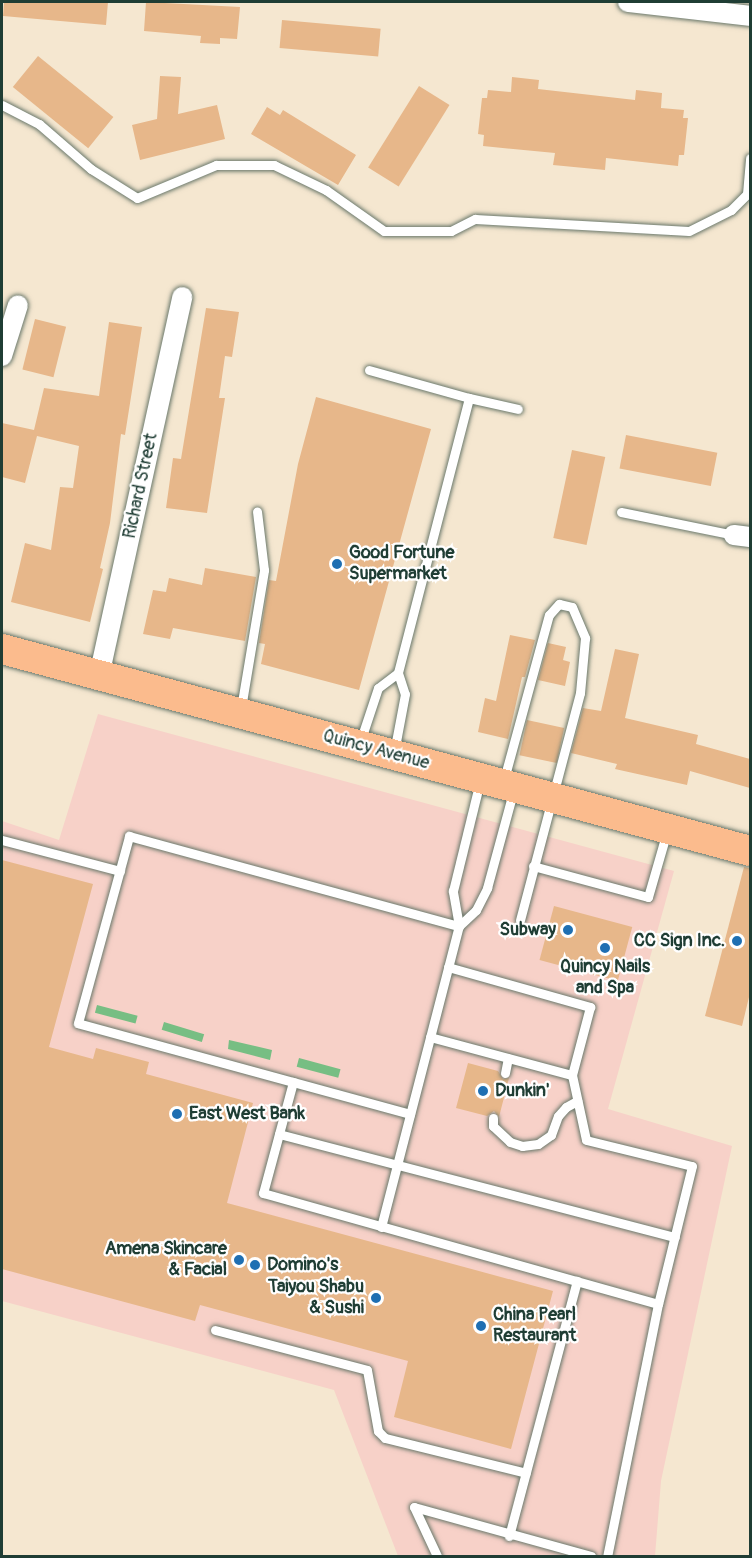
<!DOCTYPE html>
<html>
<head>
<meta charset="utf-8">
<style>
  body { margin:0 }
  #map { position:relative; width:752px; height:1558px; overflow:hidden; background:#f5e7d0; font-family:Pangolin,sans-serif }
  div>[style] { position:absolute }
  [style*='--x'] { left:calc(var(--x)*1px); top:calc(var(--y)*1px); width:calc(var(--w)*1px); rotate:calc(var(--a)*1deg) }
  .built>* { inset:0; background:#f7d1c8 }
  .forest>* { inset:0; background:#77be83; transform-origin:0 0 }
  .building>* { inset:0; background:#e7b78a; transform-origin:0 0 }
  .roads { filter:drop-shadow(0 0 2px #6a786b) drop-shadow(0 0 2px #6a786b) }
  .lane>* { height:9px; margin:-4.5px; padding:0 4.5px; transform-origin:4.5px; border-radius:4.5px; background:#fff }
  .street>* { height:20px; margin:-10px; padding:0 10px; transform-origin:10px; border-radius:10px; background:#fff }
  .primary>* { height:30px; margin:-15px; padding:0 15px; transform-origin:15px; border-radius:15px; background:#fbbb8d }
  .dots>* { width:16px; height:16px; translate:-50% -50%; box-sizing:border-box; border:3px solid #fff; border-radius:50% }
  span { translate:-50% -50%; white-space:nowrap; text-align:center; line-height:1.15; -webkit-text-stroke:4.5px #fff; paint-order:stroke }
  .street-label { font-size:18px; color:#1f3d34 }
  .poi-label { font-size:18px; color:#1f3d34; font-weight:700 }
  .left { translate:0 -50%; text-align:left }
  .right { translate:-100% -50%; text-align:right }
  .frame { position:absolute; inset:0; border:3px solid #1f3d34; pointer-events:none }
</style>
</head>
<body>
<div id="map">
  <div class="built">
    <div style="clip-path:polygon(98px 714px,674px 871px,608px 1109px,732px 1146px,661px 1481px,655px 1556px,398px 1556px,334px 1390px,2px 1301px,2px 821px,59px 840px)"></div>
  </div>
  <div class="forest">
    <div style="left:97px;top:1005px;width:42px;height:8px;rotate:15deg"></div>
    <div style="left:164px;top:1022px;width:42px;height:8px;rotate:17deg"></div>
    <div style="clip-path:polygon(229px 1040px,272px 1050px,270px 1060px,228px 1049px)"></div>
    <div style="left:299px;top:1058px;width:43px;height:9px;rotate:15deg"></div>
  </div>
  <div class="building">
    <div style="clip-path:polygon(4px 2px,108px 2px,106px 25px,3px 16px)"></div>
    <div style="clip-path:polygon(146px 2px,240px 7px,237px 39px,220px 38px,220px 44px,200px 43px,201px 36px,144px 31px)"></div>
    <div style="left:282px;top:20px;width:99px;height:28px;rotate:5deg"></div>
    <div style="left:38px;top:56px;width:97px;height:40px;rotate:39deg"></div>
    <div style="clip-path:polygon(160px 76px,181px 77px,178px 114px,217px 105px,225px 139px,140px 160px,132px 125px,157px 119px)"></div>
    <div style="clip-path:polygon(512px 77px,539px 80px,538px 89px,635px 100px,636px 90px,662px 93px,661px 108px,684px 110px,683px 118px,688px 118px,684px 155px,679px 155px,678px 166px,606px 158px,605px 170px,553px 165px,555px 153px,483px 146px,484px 135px,478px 134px,482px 98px,487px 98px,488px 90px,511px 92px)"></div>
    <div style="left:419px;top:86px;width:36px;height:96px;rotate:32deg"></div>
    <div style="clip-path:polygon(267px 107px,280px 115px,283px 110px,356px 155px,338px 185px,251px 134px)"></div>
    <div style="clip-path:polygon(206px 308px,239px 312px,232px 357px,225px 356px,219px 398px,225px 398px,207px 513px,166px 508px,173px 458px,181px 459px)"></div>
    <div style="left:35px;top:319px;width:32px;height:52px;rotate:14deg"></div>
    <div style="clip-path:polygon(109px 322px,142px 327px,125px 435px,121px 434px,110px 523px,100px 568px,103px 569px,90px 622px,11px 602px,25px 543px,51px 550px,60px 487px,73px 488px,79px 446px,37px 436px,25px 483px,2px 477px,2px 423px,34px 430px,44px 388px,99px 396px)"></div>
    <div style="clip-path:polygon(316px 397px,431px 429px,359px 690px,261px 664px,265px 644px,259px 643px,269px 580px,276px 581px,298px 464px)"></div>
    <div style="left:626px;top:435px;width:93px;height:34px;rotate:11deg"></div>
    <div style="left:572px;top:450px;width:34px;height:90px;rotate:12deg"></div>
    <div style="clip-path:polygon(205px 568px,256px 577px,245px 641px,173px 628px,170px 639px,143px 634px,153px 590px,166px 592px,169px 578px,202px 585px)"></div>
    <div style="clip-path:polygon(510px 635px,535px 640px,525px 677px,522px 677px,508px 739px,478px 732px,485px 698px,496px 701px)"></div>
    <div style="clip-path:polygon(548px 643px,566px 647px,563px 660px,570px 662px,565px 686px,538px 680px)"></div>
    <div style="clip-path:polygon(615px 649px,639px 654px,625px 718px,698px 735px,696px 744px,750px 759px,750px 788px,690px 771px,687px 785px,615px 769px,617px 764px,571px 753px,583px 708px,601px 711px)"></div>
    <div style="left:527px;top:720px;width:38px;height:36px;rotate:12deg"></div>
    <div style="clip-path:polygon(2px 860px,93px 884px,49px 1047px,93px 1059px,96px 1048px,149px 1062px,146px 1074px,253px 1103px,227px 1203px,553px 1291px,511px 1449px,394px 1417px,408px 1361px,200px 1305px,195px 1321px,2px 1269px)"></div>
    <div style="clip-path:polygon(744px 867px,750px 868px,750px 993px,742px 1026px,705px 1016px)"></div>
    <div style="left:554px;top:906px;width:81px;height:56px;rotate:15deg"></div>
    <div style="clip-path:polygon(468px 1063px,498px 1071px,503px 1079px,509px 1078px,499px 1117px,494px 1111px,487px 1116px,456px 1108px)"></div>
  </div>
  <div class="roads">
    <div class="lane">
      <div style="--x:2;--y:105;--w:42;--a:27.2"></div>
      <div style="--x:39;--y:124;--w:69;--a:40.9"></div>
      <div style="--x:91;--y:169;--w:54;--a:32.2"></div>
      <div style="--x:137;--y:198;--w:86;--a:-22.7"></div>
      <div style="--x:216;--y:165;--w:58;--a:0"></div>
      <div style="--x:274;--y:165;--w:58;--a:25.7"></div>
      <div style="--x:326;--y:190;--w:71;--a:35.3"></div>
      <div style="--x:384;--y:231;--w:67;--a:0"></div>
      <div style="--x:451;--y:231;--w:27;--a:-27"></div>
      <div style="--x:475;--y:219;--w:214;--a:3.2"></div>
      <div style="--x:689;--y:231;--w:47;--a:-26.6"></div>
      <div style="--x:731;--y:210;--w:23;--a:-45"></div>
      <div style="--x:747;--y:194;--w:36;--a:-85"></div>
      <div style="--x:369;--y:370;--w:104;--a:15.6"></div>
      <div style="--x:469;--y:398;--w:284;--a:104.5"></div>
      <div style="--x:398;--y:673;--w:22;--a:72"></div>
      <div style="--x:405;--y:694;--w:59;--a:100.7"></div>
      <div style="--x:469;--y:398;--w:50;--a:12.7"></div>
      <div style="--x:621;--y:512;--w:115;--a:11.5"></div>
      <div style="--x:241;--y:708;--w:140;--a:-80.5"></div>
      <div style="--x:264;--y:570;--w:59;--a:-96.8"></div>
      <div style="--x:360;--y:742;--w:57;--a:-71.6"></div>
      <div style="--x:378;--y:688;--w:25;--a:-37"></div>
      <div style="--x:504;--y:779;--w:170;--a:-74.7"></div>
      <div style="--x:549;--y:615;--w:15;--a:-48"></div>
      <div style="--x:559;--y:604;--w:13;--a:13"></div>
      <div style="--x:572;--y:607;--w:34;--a:67"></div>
      <div style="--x:585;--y:638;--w:55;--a:95.2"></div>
      <div style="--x:580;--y:693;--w:235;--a:104.8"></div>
      <div style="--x:2;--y:840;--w:122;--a:14.7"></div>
      <div style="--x:533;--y:866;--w:119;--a:15.1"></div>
      <div style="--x:648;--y:897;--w:69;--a:-73.9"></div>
      <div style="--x:459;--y:926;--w:23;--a:-43"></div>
      <div style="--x:476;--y:910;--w:25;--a:-63"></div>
      <div style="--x:487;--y:888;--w:99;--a:-74.8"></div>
      <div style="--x:448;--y:967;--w:148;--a:15.7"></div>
      <div style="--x:590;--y:1007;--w:70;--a:104.8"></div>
      <div style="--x:572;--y:1075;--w:66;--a:77.8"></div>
      <div style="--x:586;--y:1140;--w:109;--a:13.8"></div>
      <div style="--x:692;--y:1166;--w:142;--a:103.8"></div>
      <div style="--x:658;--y:1304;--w:257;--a:101.4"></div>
      <div style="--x:430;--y:1037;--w:147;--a:15"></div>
      <div style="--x:505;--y:1073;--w:15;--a:-79"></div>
      <div style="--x:293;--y:1082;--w:115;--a:105.1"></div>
      <div style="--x:263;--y:1193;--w:410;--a:15.7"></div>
      <div style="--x:410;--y:1114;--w:344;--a:-164.7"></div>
      <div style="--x:78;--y:1023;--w:194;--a:-74.7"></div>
      <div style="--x:129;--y:836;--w:342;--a:15.3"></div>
      <div style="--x:493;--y:1118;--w:8;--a:90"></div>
      <div style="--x:493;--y:1126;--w:23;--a:43"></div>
      <div style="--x:510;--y:1142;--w:13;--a:18"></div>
      <div style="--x:522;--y:1146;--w:16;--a:-7"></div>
      <div style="--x:538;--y:1144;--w:16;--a:-35"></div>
      <div style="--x:551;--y:1135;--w:20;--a:-70"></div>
      <div style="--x:558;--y:1116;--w:12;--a:-48"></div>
      <div style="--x:566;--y:1107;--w:13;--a:-29"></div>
      <div style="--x:279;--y:1134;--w:409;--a:14.6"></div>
      <div style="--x:381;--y:1227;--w:311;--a:-75.5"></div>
      <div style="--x:459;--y:926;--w:36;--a:-100"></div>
      <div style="--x:453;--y:891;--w:113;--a:-76.2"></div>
      <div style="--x:215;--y:1330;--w:157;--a:14.7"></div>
      <div style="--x:367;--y:1370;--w:62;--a:79.8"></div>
      <div style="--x:378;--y:1431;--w:10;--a:45"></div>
      <div style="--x:385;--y:1438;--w:145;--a:13.9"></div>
      <div style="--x:509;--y:1536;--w:264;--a:-75.1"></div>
      <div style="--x:437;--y:1556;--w:54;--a:-115.1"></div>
      <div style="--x:414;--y:1507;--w:184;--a:15.5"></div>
    </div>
    <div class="street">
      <div style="--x:628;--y:2;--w:123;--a:6.5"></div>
      <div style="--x:2;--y:356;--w:53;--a:-72.6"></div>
      <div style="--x:734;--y:535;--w:16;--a:7"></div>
      <div style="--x:99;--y:676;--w:388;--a:-77.6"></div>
    </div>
    <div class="primary">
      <div style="--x:2;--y:649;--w:775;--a:15.11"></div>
    </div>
  </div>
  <div class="dots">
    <div style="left:337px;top:564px;background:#1f6fb2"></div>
    <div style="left:568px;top:930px;background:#1f6fb2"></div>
    <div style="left:737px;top:941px;background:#1f6fb2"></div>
    <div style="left:605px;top:948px;background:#1f6fb2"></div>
    <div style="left:483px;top:1091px;background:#1f6fb2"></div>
    <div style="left:177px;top:1114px;background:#1f6fb2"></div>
    <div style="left:239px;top:1260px;background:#1f6fb2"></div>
    <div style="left:255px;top:1265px;background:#1f6fb2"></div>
    <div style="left:376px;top:1298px;background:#1f6fb2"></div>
    <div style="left:481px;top:1326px;background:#1f6fb2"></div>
  </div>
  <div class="street-label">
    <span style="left:141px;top:486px;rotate:-78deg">Richard Street</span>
    <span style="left:376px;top:750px;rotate:15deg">Quincy Avenue</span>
  </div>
  <div class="poi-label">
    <span class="left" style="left:349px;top:564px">Good Fortune<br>Supermarket</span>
    <span class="right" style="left:556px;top:930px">Subway</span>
    <span class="right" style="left:725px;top:941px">CC Sign Inc.</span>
    <span style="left:605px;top:978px">Quincy Nails<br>and Spa</span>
    <span class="left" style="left:495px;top:1091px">Dunkin'</span>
    <span class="left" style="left:189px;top:1114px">East West Bank</span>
    <span class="right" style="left:227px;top:1260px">Amena Skincare<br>&amp; Facial</span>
    <span class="left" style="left:267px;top:1265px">Domino's</span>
    <span class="right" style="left:364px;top:1298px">Taiyou Shabu<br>&amp; Sushi</span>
    <span class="left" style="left:493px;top:1326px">China Pearl<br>Restaurant</span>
  </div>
  <div class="frame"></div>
</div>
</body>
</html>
